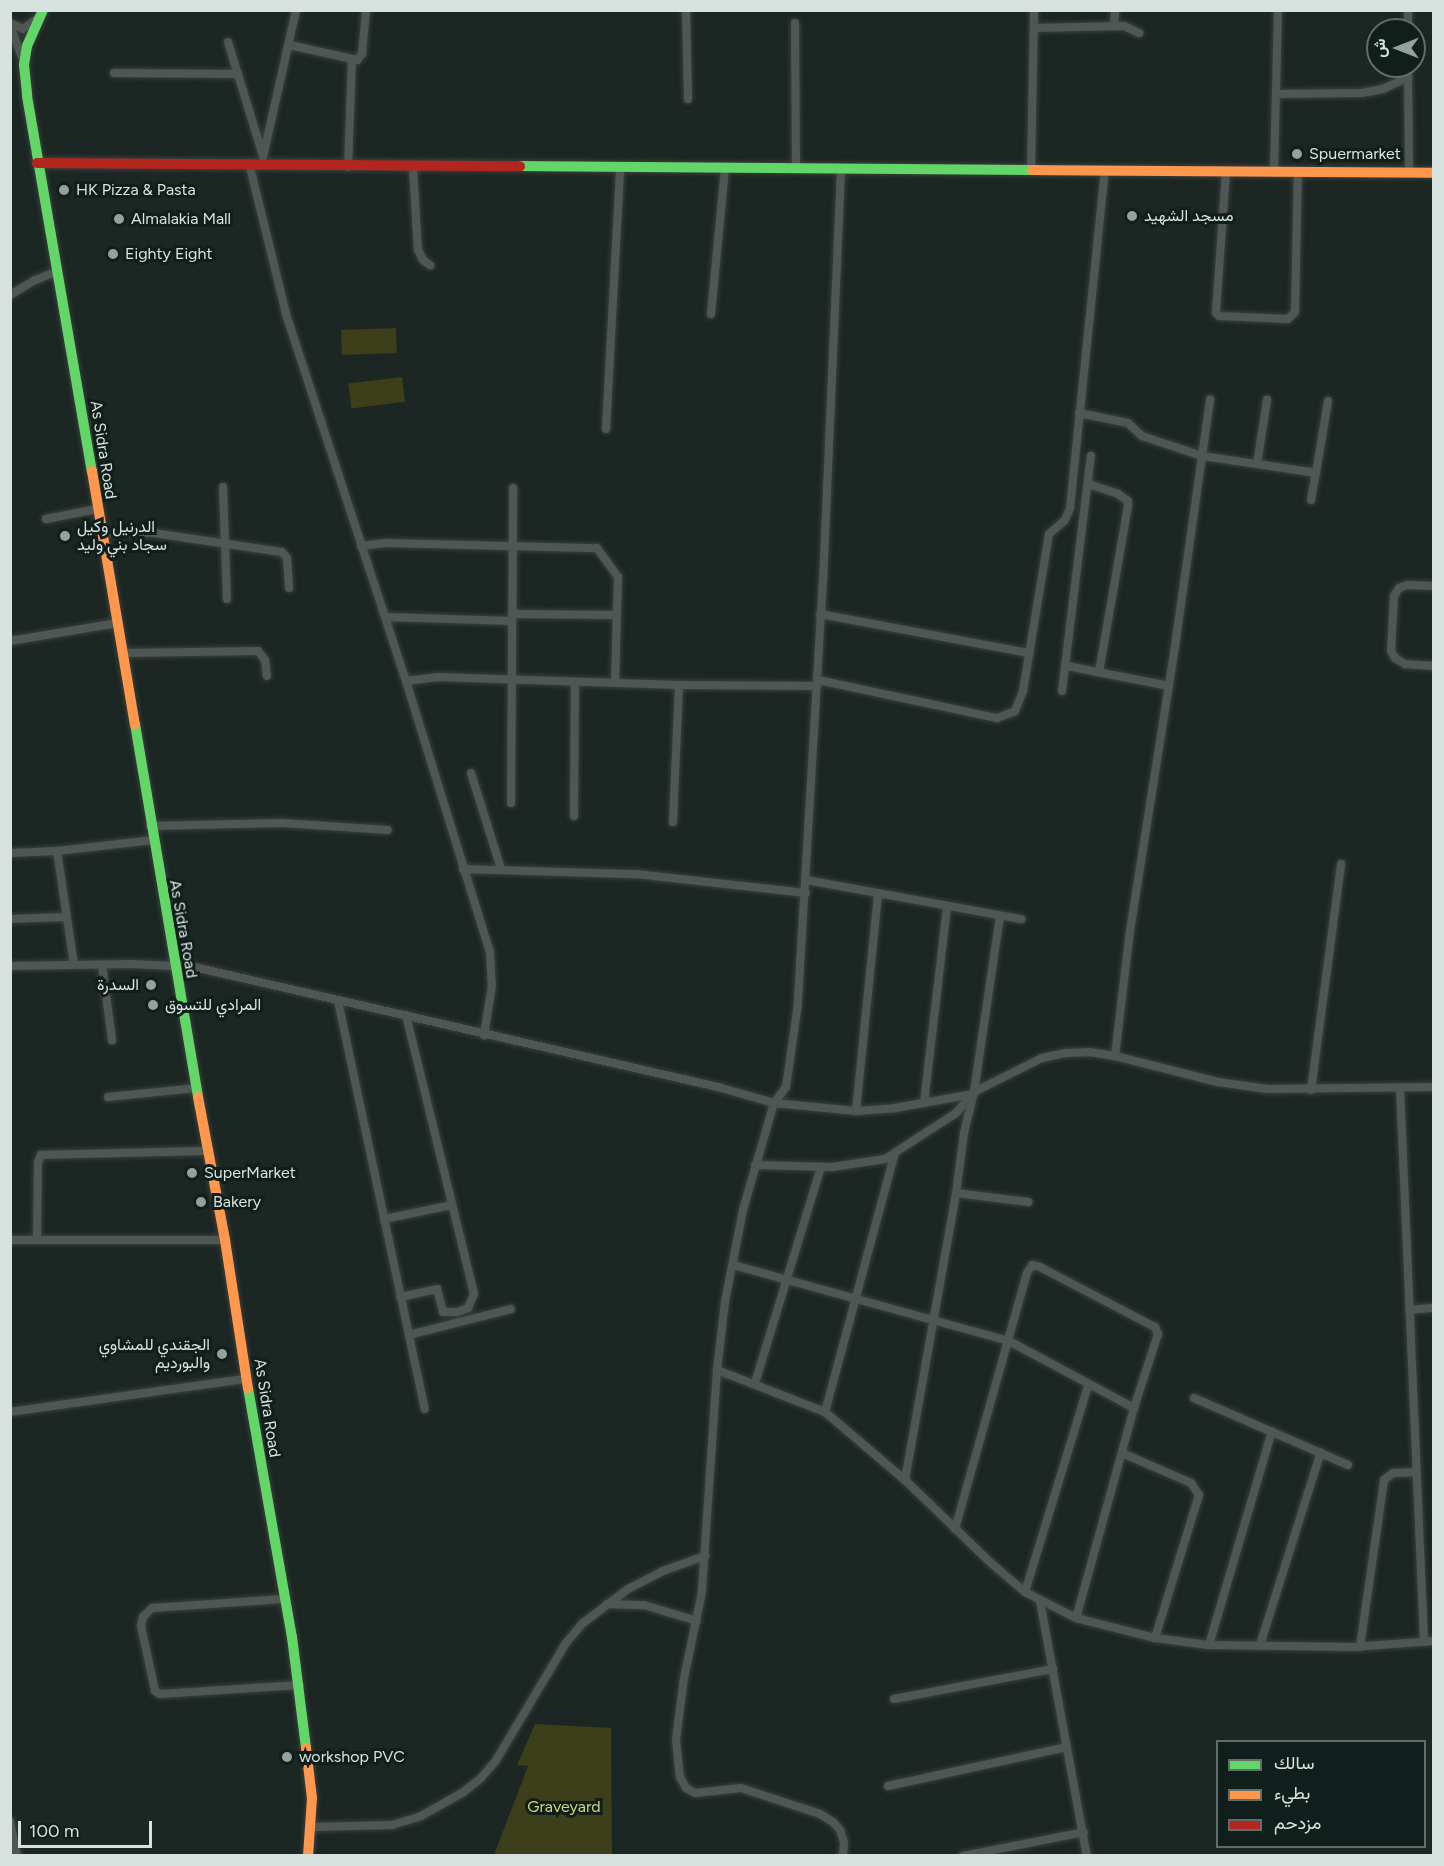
<!DOCTYPE html>
<html>
<head>
<meta charset="utf-8">
<style>
  body { margin:0 }
  #map { position:relative; width:1444px; height:1866px; overflow:hidden; background:#1c2623; font-family:Figtree,Vazirmatn,sans-serif }
  div>[style] { position:absolute }
  [style*='--x'] { left:calc(var(--x)*1px); top:calc(var(--y)*1px); width:calc(var(--w)*1px); rotate:calc(var(--a)*1deg) }
  .green>* { inset:0; background:#3d3e1a; transform-origin:0 0 }
  .roads { filter:drop-shadow(0 0 2px #39403e) drop-shadow(0 0 2px #39403e) }
  .street>* { height:8px; margin:-4px; padding:0 4px; transform-origin:4px; border-radius:4px; background:#505654 }
  .fast>* { height:10px; margin:-5px; padding:0 5px; transform-origin:5px; border-radius:5px; background:#63d668 }
  .slow>* { height:10px; margin:-5px; padding:0 5px; transform-origin:5px; border-radius:5px; background:#ff974d }
  .jam>* { height:10px; margin:-5px; padding:0 5px; transform-origin:5px; border-radius:5px; background:#b3261e }
  .dots>* { width:16px; height:16px; translate:-50% -50%; box-sizing:border-box; border:3px solid #101f1b; border-radius:50% }
  span { translate:-50% -50%; white-space:nowrap; text-align:center; line-height:1.15; -webkit-text-stroke:6px #101f1b; paint-order:stroke }
  .poi-label { font-size:16px; color:#d7e1de }
  .left { translate:0 -50%; text-align:left }
  .right { translate:-100% -50%; text-align:right }
  .street-label { font-size:16px; color:#d7e1de }
  .park-label { font-size:16px; color:#d4d376 }
  .frame { position:absolute; inset:0; border:12px solid #d7e1de; pointer-events:none }
  .legend { position:absolute; left:1216px; top:1740px; width:210px; height:108px; box-sizing:border-box; background:#101f1b; border:2px solid #606d69; margin:0; padding:8px 10px; list-style:none; font-size:18px; color:#d7e1de }
  .legend li { display:flex; align-items:center; gap:12px; height:30px }
  .legend b { width:30px; border:2px solid #606d69 }
  .north { position:absolute; left:1366px; top:18px; width:60px; height:60px; box-sizing:border-box; background:#101f1b; border:2px solid #606d69; border-radius:50%; rotate:270deg; font-size:16px; font-weight:700; line-height:24px; text-align:center; color:#d7e1de }
  .north::after { content:''; display:block; margin:auto; width:21px; height:27px; background:#96a09d; clip-path:polygon(50% 0,100% 100%,50% 72%,0 100%) }
  .scale { position:absolute; left:18px; top:1821px; width:134px; height:27px; box-sizing:border-box; border:3px solid #d7e1de; border-top:0; padding-left:8px; font-size:18px; line-height:21px; white-space:nowrap; color:#d7e1de; -webkit-text-stroke:4px #101f1b; paint-order:stroke }
</style>
</head>
<body>
<div id="map">
  <div class="green">
    <div style="left:396px;top:328px;width:25px;height:55px;rotate:88deg"></div>
    <div style="left:402px;top:377px;width:25px;height:54px;rotate:83deg"></div>
    <div style="clip-path:polygon(535px 1724px,611px 1728px,612px 1855px,494px 1855px,528px 1766px,517px 1765px)"></div>
  </div>
  <div class="roads">
    <div class="street">
      <div style="--x:686;--y:10;--w:89;--a:88.7"></div>
      <div style="--x:10;--y:23;--w:14;--a:25"></div>
      <div style="--x:23;--y:29;--w:17;--a:-36"></div>
      <div style="--x:795;--y:23;--w:146;--a:89.6"></div>
      <div style="--x:10;--y:26;--w:36;--a:69"></div>
      <div style="--x:1114;--y:26;--w:16;--a:-86"></div>
      <div style="--x:1034;--y:28;--w:90;--a:-1.3"></div>
      <div style="--x:1124;--y:26;--w:17;--a:25"></div>
      <div style="--x:1408;--y:30;--w:20;--a:-90"></div>
      <div style="--x:228;--y:42;--w:119;--a:72.9"></div>
      <div style="--x:289;--y:45;--w:70;--a:12.4"></div>
      <div style="--x:357;--y:60;--w:8;--a:-50"></div>
      <div style="--x:362;--y:54;--w:43;--a:-84.7"></div>
      <div style="--x:1408;--y:70;--w:103;--a:89.4"></div>
      <div style="--x:114;--y:73;--w:124;--a:0.5"></div>
      <div style="--x:1276;--y:94;--w:86;--a:-0.7"></div>
      <div style="--x:1362;--y:93;--w:21;--a:-11"></div>
      <div style="--x:1383;--y:89;--w:19;--a:-25"></div>
      <div style="--x:1400;--y:81;--w:14;--a:-56"></div>
      <div style="--x:263;--y:157;--w:151;--a:-77.3"></div>
      <div style="--x:250;--y:167;--w:151;--a:76.2"></div>
      <div style="--x:286;--y:314;--w:386;--a:71.9"></div>
      <div style="--x:406;--y:681;--w:284;--a:72.8"></div>
      <div style="--x:490;--y:952;--w:33;--a:87"></div>
      <div style="--x:492;--y:985;--w:51;--a:99.1"></div>
      <div style="--x:348;--y:167;--w:107;--a:-87.9"></div>
      <div style="--x:413;--y:167;--w:83;--a:86.6"></div>
      <div style="--x:418;--y:250;--w:11;--a:63"></div>
      <div style="--x:423;--y:260;--w:9;--a:36"></div>
      <div style="--x:841;--y:170;--w:409;--a:92.5"></div>
      <div style="--x:823;--y:579;--w:426;--a:93.4"></div>
      <div style="--x:798;--y:1004;--w:84;--a:98.2"></div>
      <div style="--x:786;--y:1087;--w:20;--a:127"></div>
      <div style="--x:774;--y:1103;--w:111;--a:106.2"></div>
      <div style="--x:743;--y:1210;--w:94;--a:101.1"></div>
      <div style="--x:725;--y:1302;--w:68;--a:96.7"></div>
      <div style="--x:717;--y:1370;--w:116;--a:21.3"></div>
      <div style="--x:825;--y:1412;--w:105;--a:40.4"></div>
      <div style="--x:905;--y:1480;--w:120;--a:44"></div>
      <div style="--x:991;--y:1563;--w:45;--a:40.5"></div>
      <div style="--x:1025;--y:1592;--w:57;--a:27"></div>
      <div style="--x:1076;--y:1618;--w:81;--a:14.2"></div>
      <div style="--x:1155;--y:1638;--w:54;--a:7.4"></div>
      <div style="--x:1209;--y:1645;--w:144;--a:0.8"></div>
      <div style="--x:1353;--y:1647;--w:81;--a:-4.2"></div>
      <div style="--x:1031;--y:170;--w:160;--a:-88.9"></div>
      <div style="--x:1226;--y:172;--w:141;--a:94.1"></div>
      <div style="--x:1216;--y:313;--w:4;--a:45"></div>
      <div style="--x:1219;--y:316;--w:69;--a:2.5"></div>
      <div style="--x:1288;--y:319;--w:10;--a:-45"></div>
      <div style="--x:1295;--y:312;--w:139;--a:-88.8"></div>
      <div style="--x:1274;--y:173;--w:163;--a:-88.6"></div>
      <div style="--x:10;--y:295;--w:27;--a:-31"></div>
      <div style="--x:33;--y:281;--w:27;--a:-22"></div>
      <div style="--x:711;--y:314;--w:147;--a:-84.5"></div>
      <div style="--x:1079;--y:413;--w:50;--a:11.5"></div>
      <div style="--x:1128;--y:423;--w:19;--a:43"></div>
      <div style="--x:1142;--y:436;--w:63;--a:18.4"></div>
      <div style="--x:1202;--y:456;--w:56;--a:8.3"></div>
      <div style="--x:1257;--y:464;--w:65;--a:-81.1"></div>
      <div style="--x:606;--y:429;--w:261;--a:-86.9"></div>
      <div style="--x:1257;--y:464;--w:60;--a:8.7"></div>
      <div style="--x:1316;--y:473;--w:73;--a:-80.5"></div>
      <div style="--x:1088;--y:484;--w:32;--a:18"></div>
      <div style="--x:1118;--y:494;--w:12;--a:35"></div>
      <div style="--x:1128;--y:501;--w:5;--a:90"></div>
      <div style="--x:1128;--y:506;--w:169;--a:99.9"></div>
      <div style="--x:223;--y:487;--w:112;--a:88"></div>
      <div style="--x:1311;--y:500;--w:27;--a:-80"></div>
      <div style="--x:46;--y:519;--w:52;--a:-11.1"></div>
      <div style="--x:101;--y:532;--w:52;--a:1.1"></div>
      <div style="--x:153;--y:533;--w:130;--a:8.4"></div>
      <div style="--x:282;--y:552;--w:8;--a:50"></div>
      <div style="--x:287;--y:558;--w:30;--a:86"></div>
      <div style="--x:361;--y:546;--w:26;--a:-7"></div>
      <div style="--x:387;--y:543;--w:210;--a:1.4"></div>
      <div style="--x:597;--y:548;--w:36;--a:54"></div>
      <div style="--x:618;--y:577;--w:105;--a:91.6"></div>
      <div style="--x:1434;--y:586;--w:26;--a:-178"></div>
      <div style="--x:1408;--y:585;--w:9;--a:162"></div>
      <div style="--x:1399;--y:588;--w:9;--a:122"></div>
      <div style="--x:1394;--y:596;--w:55;--a:93.1"></div>
      <div style="--x:1391;--y:651;--w:8;--a:60"></div>
      <div style="--x:1395;--y:658;--w:12;--a:31"></div>
      <div style="--x:1405;--y:664;--w:29;--a:4"></div>
      <div style="--x:512;--y:614;--w:104;--a:0.6"></div>
      <div style="--x:820;--y:614;--w:213;--a:10.6"></div>
      <div style="--x:386;--y:617;--w:126;--a:1.8"></div>
      <div style="--x:10;--y:641;--w:109;--a:-9.5"></div>
      <div style="--x:123;--y:653;--w:135;--a:-0.8"></div>
      <div style="--x:258;--y:651;--w:11;--a:52"></div>
      <div style="--x:265;--y:660;--w:16;--a:83"></div>
      <div style="--x:1067;--y:666;--w:104;--a:11.1"></div>
      <div style="--x:818;--y:680;--w:183;--a:12"></div>
      <div style="--x:997;--y:718;--w:19;--a:-21"></div>
      <div style="--x:1015;--y:711;--w:22;--a:-68"></div>
      <div style="--x:1023;--y:691;--w:159;--a:-80.6"></div>
      <div style="--x:1049;--y:534;--w:21;--a:-41"></div>
      <div style="--x:1065;--y:520;--w:13;--a:-67"></div>
      <div style="--x:1070;--y:508;--w:339;--a:-84.1"></div>
      <div style="--x:406;--y:681;--w:31;--a:-7"></div>
      <div style="--x:437;--y:677;--w:242;--a:1.9"></div>
      <div style="--x:679;--y:685;--w:138;--a:0.4"></div>
      <div style="--x:1062;--y:691;--w:237;--a:-83"></div>
      <div style="--x:471;--y:773;--w:101;--a:72.6"></div>
      <div style="--x:511;--y:803;--w:315;--a:-89.6"></div>
      <div style="--x:574;--y:816;--w:134;--a:-89.6"></div>
      <div style="--x:673;--y:822;--w:137;--a:-87.5"></div>
      <div style="--x:150;--y:826;--w:132;--a:-1.3"></div>
      <div style="--x:282;--y:823;--w:106;--a:3.8"></div>
      <div style="--x:57;--y:851;--w:115;--a:81.5"></div>
      <div style="--x:10;--y:853;--w:47;--a:-2.4"></div>
      <div style="--x:57;--y:851;--w:97;--a:-6.5"></div>
      <div style="--x:463;--y:869;--w:173;--a:1.7"></div>
      <div style="--x:636;--y:874;--w:171;--a:6.4"></div>
      <div style="--x:806;--y:880;--w:219;--a:10.3"></div>
      <div style="--x:10;--y:919;--w:56;--a:-2"></div>
      <div style="--x:102;--y:965;--w:76;--a:82.4"></div>
      <div style="--x:10;--y:966;--w:121;--a:-0.9"></div>
      <div style="--x:131;--y:964;--w:63;--a:2.7"></div>
      <div style="--x:194;--y:967;--w:538;--a:12.9"></div>
      <div style="--x:718;--y:1087;--w:58;--a:15.9"></div>
      <div style="--x:774;--y:1103;--w:82;--a:5.6"></div>
      <div style="--x:856;--y:1111;--w:39;--a:-4"></div>
      <div style="--x:895;--y:1108;--w:74;--a:-10.1"></div>
      <div style="--x:338;--y:1001;--w:417;--a:78"></div>
      <div style="--x:1115;--y:1056;--w:126;--a:-83.2"></div>
      <div style="--x:1130;--y:931;--w:296;--a:-81"></div>
      <div style="--x:1176;--y:639;--w:242;--a:-81.9"></div>
      <div style="--x:1400;--y:1088;--w:554;--a:87.51"></div>
      <div style="--x:1311;--y:1090;--w:228;--a:-82.4"></div>
      <div style="--x:108;--y:1097;--w:88;--a:-5.8"></div>
      <div style="--x:924;--y:1103;--w:197;--a:-83.3"></div>
      <div style="--x:856;--y:1111;--w:219;--a:-84.2"></div>
      <div style="--x:755;--y:1165;--w:77;--a:1.5"></div>
      <div style="--x:832;--y:1167;--w:54;--a:-8.6"></div>
      <div style="--x:885;--y:1159;--w:85;--a:-32.9"></div>
      <div style="--x:956;--y:1113;--w:28;--a:-49"></div>
      <div style="--x:974;--y:1092;--w:76;--a:-26.6"></div>
      <div style="--x:1042;--y:1058;--w:24;--a:-12"></div>
      <div style="--x:1065;--y:1053;--w:24;--a:-2"></div>
      <div style="--x:1089;--y:1052;--w:26;--a:9"></div>
      <div style="--x:1115;--y:1056;--w:106;--a:14.2"></div>
      <div style="--x:1218;--y:1082;--w:50;--a:8"></div>
      <div style="--x:1268;--y:1089;--w:166;--a:-0.7"></div>
      <div style="--x:956;--y:1193;--w:73;--a:7.1"></div>
      <div style="--x:384;--y:1219;--w:69;--a:-11.6"></div>
      <div style="--x:10;--y:1240;--w:215;--a:0"></div>
      <div style="--x:37;--y:1240;--w:78;--a:-89.3"></div>
      <div style="--x:38;--y:1162;--w:8;--a:-67"></div>
      <div style="--x:41;--y:1155;--w:168;--a:-1.4"></div>
      <div style="--x:733;--y:1265;--w:286;--a:15.4"></div>
      <div style="--x:1009;--y:1341;--w:142;--a:28.2"></div>
      <div style="--x:400;--y:1297;--w:38;--a:-12"></div>
      <div style="--x:437;--y:1289;--w:24;--a:75"></div>
      <div style="--x:443;--y:1312;--w:14;--a:0"></div>
      <div style="--x:457;--y:1312;--w:12;--a:-20"></div>
      <div style="--x:468;--y:1308;--w:15;--a:-67"></div>
      <div style="--x:474;--y:1294;--w:287;--a:-103.7"></div>
      <div style="--x:1409;--y:1310;--w:25;--a:-5"></div>
      <div style="--x:409;--y:1335;--w:105;--a:-14.3"></div>
      <div style="--x:717;--y:1370;--w:223;--a:93.9"></div>
      <div style="--x:702;--y:1592;--w:88;--a:101.8"></div>
      <div style="--x:684;--y:1678;--w:63;--a:97.4"></div>
      <div style="--x:676;--y:1740;--w:37;--a:84"></div>
      <div style="--x:680;--y:1777;--w:13;--a:61"></div>
      <div style="--x:686;--y:1788;--w:10;--a:29"></div>
      <div style="--x:695;--y:1793;--w:46;--a:-6.2"></div>
      <div style="--x:741;--y:1788;--w:83;--a:18.2"></div>
      <div style="--x:820;--y:1814;--w:15;--a:32"></div>
      <div style="--x:833;--y:1822;--w:11;--a:49"></div>
      <div style="--x:840;--y:1830;--w:13;--a:72"></div>
      <div style="--x:844;--y:1842;--w:14;--a:94"></div>
      <div style="--x:755;--y:1383;--w:226;--a:-73"></div>
      <div style="--x:1194;--y:1398;--w:168;--a:23.5"></div>
      <div style="--x:10;--y:1412;--w:238;--a:-8"></div>
      <div style="--x:825;--y:1412;--w:265;--a:-74.9"></div>
      <div style="--x:1122;--y:1453;--w:75;--a:23.5"></div>
      <div style="--x:1191;--y:1483;--w:14;--a:56"></div>
      <div style="--x:1199;--y:1495;--w:150;--a:107.1"></div>
      <div style="--x:905;--y:1480;--w:291;--a:-79.9"></div>
      <div style="--x:956;--y:1193;--w:61;--a:-82.4"></div>
      <div style="--x:964;--y:1133;--w:42;--a:-76.3"></div>
      <div style="--x:974;--y:1092;--w:178;--a:-81.6"></div>
      <div style="--x:955;--y:1529;--w:266;--a:-74.3"></div>
      <div style="--x:1027;--y:1273;--w:9;--a:-58"></div>
      <div style="--x:1032;--y:1265;--w:8;--a:14"></div>
      <div style="--x:1040;--y:1267;--w:130;--a:27.6"></div>
      <div style="--x:1155;--y:1327;--w:8;--a:67"></div>
      <div style="--x:1158;--y:1334;--w:78;--a:108"></div>
      <div style="--x:1134;--y:1408;--w:218;--a:105.4"></div>
      <div style="--x:1025;--y:1592;--w:215;--a:-73"></div>
      <div style="--x:284;--y:1599;--w:132;--a:176.1"></div>
      <div style="--x:152;--y:1608;--w:13;--a:135"></div>
      <div style="--x:143;--y:1617;--w:9;--a:103"></div>
      <div style="--x:141;--y:1626;--w:66;--a:77.8"></div>
      <div style="--x:155;--y:1691;--w:6;--a:31"></div>
      <div style="--x:160;--y:1694;--w:140;--a:-3.7"></div>
      <div style="--x:1040;--y:1601;--w:259;--a:79.6"></div>
      <div style="--x:607;--y:1604;--w:37;--a:2"></div>
      <div style="--x:644;--y:1605;--w:55;--a:16.8"></div>
      <div style="--x:1209;--y:1645;--w:223;--a:-73.6"></div>
      <div style="--x:1260;--y:1645;--w:202;--a:-72.5"></div>
      <div style="--x:1360;--y:1647;--w:169;--a:-81.8"></div>
      <div style="--x:1384;--y:1480;--w:11;--a:-38"></div>
      <div style="--x:1393;--y:1473;--w:23;--a:-2"></div>
      <div style="--x:894;--y:1699;--w:162;--a:-10.7"></div>
      <div style="--x:888;--y:1786;--w:183;--a:-12.3"></div>
      <div style="--x:10;--y:1821;--w:36;--a:79"></div>
      <div style="--x:312;--y:1827;--w:80;--a:-1.4"></div>
      <div style="--x:392;--y:1825;--w:30;--a:-17"></div>
      <div style="--x:421;--y:1816;--w:47;--a:-29.3"></div>
      <div style="--x:462;--y:1793;--w:23;--a:-38"></div>
      <div style="--x:480;--y:1779;--w:23;--a:-49"></div>
      <div style="--x:495;--y:1762;--w:139;--a:-59.2"></div>
      <div style="--x:566;--y:1643;--w:26;--a:-50"></div>
      <div style="--x:583;--y:1623;--w:56;--a:-37.1"></div>
      <div style="--x:628;--y:1589;--w:39;--a:-27"></div>
      <div style="--x:663;--y:1571;--w:45;--a:-19.7"></div>
      <div style="--x:963;--y:1856;--w:123;--a:-11.2"></div>
    </div>
    <div class="fast">
      <div style="--x:43;--y:10;--w:39;--a:114"></div>
      <div style="--x:27;--y:46;--w:19;--a:99"></div>
      <div style="--x:24;--y:65;--w:31;--a:84"></div>
      <div style="--x:27;--y:96;--w:381;--a:80.2"></div>
      <div style="--x:520;--y:166;--w:512;--a:0.45"></div>
      <div style="--x:135;--y:724;--w:378;--a:80.4"></div>
      <div style="--x:248;--y:1388;--w:253;--a:80"></div>
      <div style="--x:292;--y:1637;--w:112;--a:82.8"></div>
    </div>
    <div class="slow">
      <div style="--x:1032;--y:170;--w:402;--a:0.4"></div>
      <div style="--x:92;--y:471;--w:257;--a:80.4"></div>
      <div style="--x:198;--y:1097;--w:146;--a:79.3"></div>
      <div style="--x:225;--y:1240;--w:150;--a:81.2"></div>
      <div style="--x:306;--y:1748;--w:50;--a:83.2"></div>
      <div style="--x:312;--y:1798;--w:58;--a:93.9"></div>
    </div>
    <div class="jam">
      <div style="--x:37;--y:163;--w:483;--a:0.4"></div>
    </div>
  </div>
  <div class="dots">
    <div style="left:1297px;top:154px;background:#96a09d"></div>
    <div style="left:64px;top:190px;background:#96a09d"></div>
    <div style="left:1132px;top:216px;background:#96a09d"></div>
    <div style="left:119px;top:219px;background:#96a09d"></div>
    <div style="left:113px;top:254px;background:#96a09d"></div>
    <div style="left:65px;top:536px;background:#96a09d"></div>
    <div style="left:151px;top:985px;background:#96a09d"></div>
    <div style="left:153px;top:1005px;background:#96a09d"></div>
    <div style="left:192px;top:1173px;background:#96a09d"></div>
    <div style="left:201px;top:1202px;background:#96a09d"></div>
    <div style="left:222px;top:1354px;background:#96a09d"></div>
    <div style="left:287px;top:1757px;background:#96a09d"></div>
  </div>
  <div class="poi-label">
    <span class="left" style="left:1309px;top:154px">Spuermarket</span>
    <span class="left" style="left:76px;top:190px">HK Pizza &amp; Pasta</span>
    <span class="left" style="left:1144px;top:216px">مسجد الشهيد</span>
    <span class="left" style="left:131px;top:219px">Almalakia Mall</span>
    <span class="left" style="left:125px;top:254px">Eighty Eight</span>
    <span class="left" style="left:77px;top:536px">الدرنيل وكيل<br>سجاد بني وليد</span>
    <span class="right" style="left:139px;top:985px">السدرة</span>
    <span class="left" style="left:165px;top:1005px">المرادي للتسوق</span>
    <span class="left" style="left:204px;top:1173px">SuperMarket</span>
    <span class="left" style="left:213px;top:1202px">Bakery</span>
    <span class="right" style="left:210px;top:1354px">الجقندي للمشاوي<br>والبورديم</span>
    <span class="left" style="left:299px;top:1757px">workshop PVC</span>
  </div>
  <div class="street-label">
    <span style="left:103px;top:450px;rotate:81deg">As Sidra Road</span>
    <span style="left:183px;top:929px;rotate:80deg">As Sidra Road</span>
    <span style="left:267px;top:1408px;rotate:81deg">As Sidra Road</span>
  </div>
  <div class="park-label">
    <span style="left:564px;top:1807px">Graveyard</span>
  </div>
  <div class="frame"></div>
  <ul class="legend">
  <li><b style="height:8px;background:#63d668"></b>سالك</li>
  <li><b style="height:8px;background:#ff974d"></b>بطيء</li>
  <li><b style="height:8px;background:#b3261e"></b>مزدحم</li>
  </ul>
  <div class="north">ش</div>
  <div class="scale">100 m</div>
</div>
</body>
</html>
